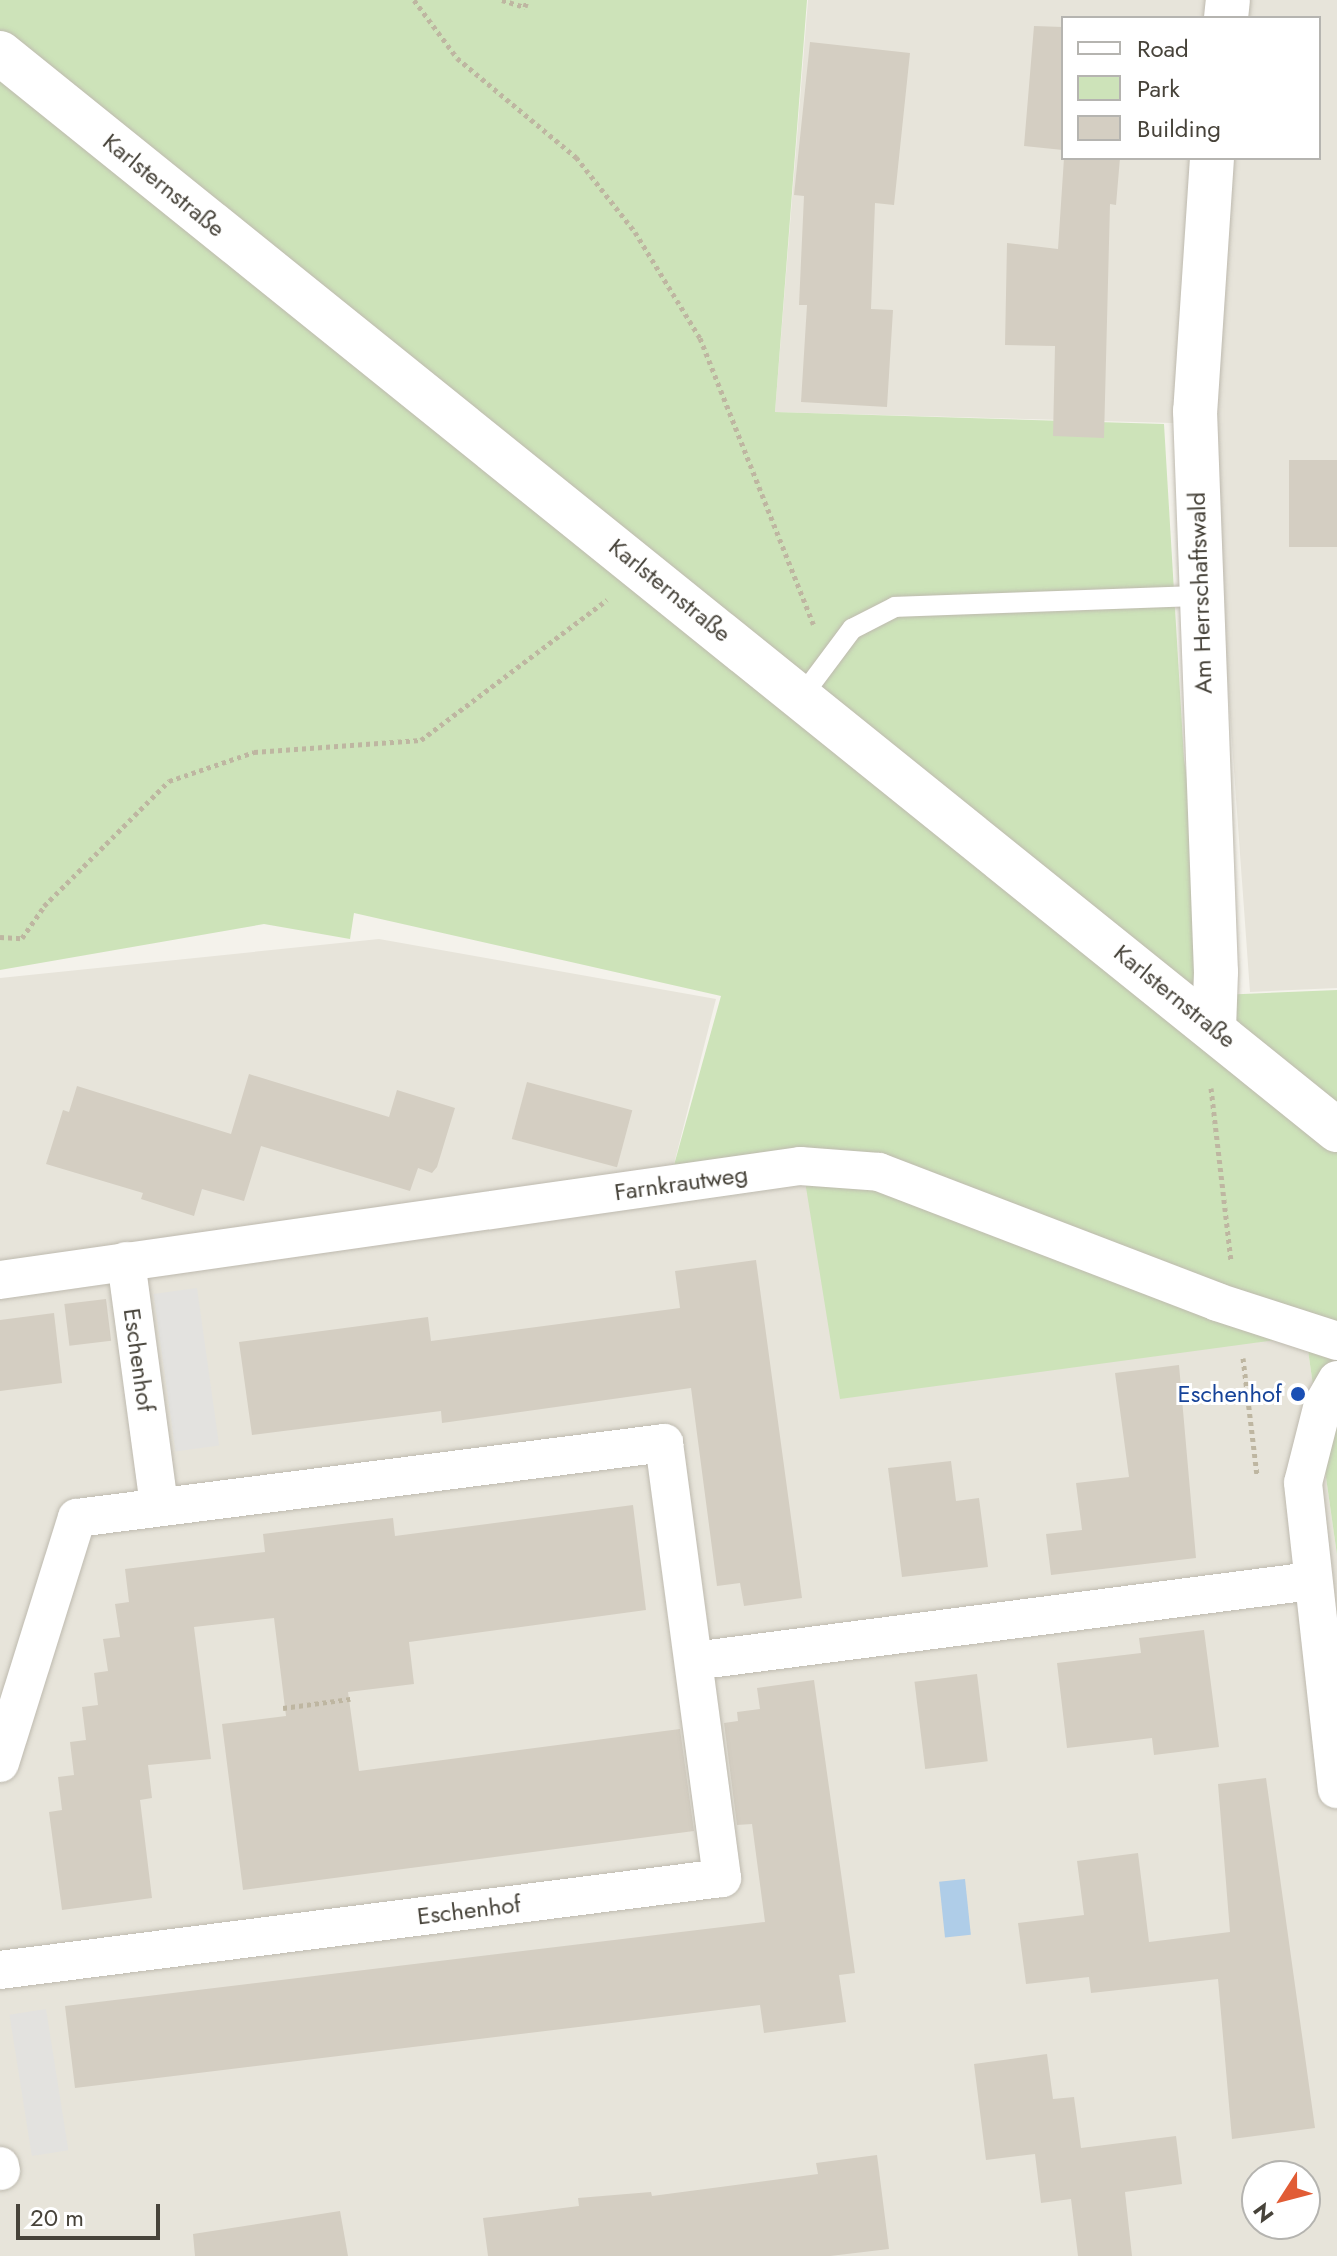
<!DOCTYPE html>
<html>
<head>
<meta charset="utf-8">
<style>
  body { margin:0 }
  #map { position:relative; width:1337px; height:2256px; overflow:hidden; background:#f4f2eb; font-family:Jost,sans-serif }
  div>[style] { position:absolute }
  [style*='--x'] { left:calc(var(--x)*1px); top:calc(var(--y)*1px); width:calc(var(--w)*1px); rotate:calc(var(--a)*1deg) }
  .residential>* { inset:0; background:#e7e4da }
  .green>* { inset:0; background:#cde3b9 }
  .parking>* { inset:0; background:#e3e2df; transform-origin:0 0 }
  .water>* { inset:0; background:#afcde8; transform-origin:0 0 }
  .building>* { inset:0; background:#d4cec2; transform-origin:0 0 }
  .path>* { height:5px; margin-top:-2.5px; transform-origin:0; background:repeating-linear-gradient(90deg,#beb6a1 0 4px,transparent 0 8px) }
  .roads { filter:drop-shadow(0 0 2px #bebaaf) drop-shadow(0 0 2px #bebaaf) }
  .service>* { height:20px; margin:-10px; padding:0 10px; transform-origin:10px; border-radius:10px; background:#fff }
  .minor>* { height:38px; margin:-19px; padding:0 19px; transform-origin:19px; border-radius:19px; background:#fff }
  .tertiary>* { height:44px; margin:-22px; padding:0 22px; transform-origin:22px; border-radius:22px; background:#fff }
  .dots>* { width:22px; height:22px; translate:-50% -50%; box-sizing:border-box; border:4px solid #fff; border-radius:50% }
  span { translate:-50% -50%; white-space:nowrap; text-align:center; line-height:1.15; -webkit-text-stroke:6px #fff; paint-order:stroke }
  .street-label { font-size:24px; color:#47433a }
  .transit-label { font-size:24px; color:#164399 }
  .right { translate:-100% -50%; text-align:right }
  .legend { position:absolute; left:1061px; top:16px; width:260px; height:144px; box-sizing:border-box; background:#fff; border:2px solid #b5b4b0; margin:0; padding:10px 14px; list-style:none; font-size:24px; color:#47433a }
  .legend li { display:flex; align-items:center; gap:16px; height:40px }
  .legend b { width:40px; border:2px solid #b5b4b0 }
  .north { position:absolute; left:1241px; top:2160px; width:80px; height:80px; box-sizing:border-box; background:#fff; border:2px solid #b5b4b0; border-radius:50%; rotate:234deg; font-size:22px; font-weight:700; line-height:32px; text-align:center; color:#47433a }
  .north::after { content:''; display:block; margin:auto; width:28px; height:36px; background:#e15c35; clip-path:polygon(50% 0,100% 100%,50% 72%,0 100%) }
  .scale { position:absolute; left:16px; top:2204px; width:144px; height:36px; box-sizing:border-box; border:4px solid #47433a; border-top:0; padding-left:10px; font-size:24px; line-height:28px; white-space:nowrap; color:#47433a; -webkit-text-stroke:6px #fff; paint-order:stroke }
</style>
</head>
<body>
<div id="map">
  <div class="residential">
    <div style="clip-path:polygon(evenodd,808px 0,1337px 0,1337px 988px,1250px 992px,1209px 424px,775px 412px,808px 0,1063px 18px,1319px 18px,1319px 158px,1063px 158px,1063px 18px)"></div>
    <div style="clip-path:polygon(evenodd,379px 939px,716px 999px,674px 1164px,801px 1150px,1306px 1336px,1337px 1555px,1337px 2256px,0 2256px,0 978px,379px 939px,1257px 2176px,1305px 2176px,1305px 2224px,1257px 2224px,1257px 2176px)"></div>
  </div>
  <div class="green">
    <div style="clip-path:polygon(0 0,807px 0,775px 412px,1164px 424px,1184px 759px,1220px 995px,1337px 990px,1337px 1555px,1306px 1336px,840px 1399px,800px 1150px,674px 1165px,721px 996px,354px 913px,350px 939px,264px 924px,0 970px)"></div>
  </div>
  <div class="parking">
    <div style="left:197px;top:1288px;width:159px;height:44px;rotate:82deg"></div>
    <div style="left:46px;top:2009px;width:143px;height:37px;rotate:81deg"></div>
  </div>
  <div class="water">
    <div style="left:965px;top:1879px;width:56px;height:26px;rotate:84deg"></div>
  </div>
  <div class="building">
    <div style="clip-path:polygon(1034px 26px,1063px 27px,1063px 150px,1024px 146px)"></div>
    <div style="clip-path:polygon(810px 42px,910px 53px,894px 205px,875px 203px,871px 309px,893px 310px,887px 407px,801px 402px,807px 305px,799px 305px,804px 196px,794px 195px)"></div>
    <div style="clip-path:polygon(1064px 158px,1120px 158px,1116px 205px,1110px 204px,1104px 438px,1053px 436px,1055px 346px,1005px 345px,1007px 243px,1058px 249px)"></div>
    <div style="left:1289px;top:460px;width:48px;height:87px"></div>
    <div style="clip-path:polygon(249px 1074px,389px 1117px,397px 1090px,455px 1108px,437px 1167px,432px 1173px,418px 1168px,410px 1191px,261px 1146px,244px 1201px,202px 1189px,194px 1216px,141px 1199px,143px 1193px,46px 1164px,63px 1110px,69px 1112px,77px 1086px,231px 1134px)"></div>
    <div style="left:527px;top:1082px;width:109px;height:59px;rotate:15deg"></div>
    <div style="clip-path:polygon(756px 1260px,802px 1598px,744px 1606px,740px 1583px,717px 1586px,691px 1388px,442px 1423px,441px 1411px,252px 1435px,239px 1342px,428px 1317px,431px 1341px,680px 1308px,675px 1271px)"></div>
    <div style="left:106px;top:1299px;width:42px;height:42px;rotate:83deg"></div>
    <div style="clip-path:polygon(54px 1313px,62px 1383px,0 1391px,0 1320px)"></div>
    <div style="clip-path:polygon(1179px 1365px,1196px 1558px,1051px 1575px,1046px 1534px,1082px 1530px,1076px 1483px,1129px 1477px,1115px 1373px)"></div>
    <div style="clip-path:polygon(951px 1461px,956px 1501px,979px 1498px,988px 1567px,902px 1577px,888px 1468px)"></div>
    <div style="clip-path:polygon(633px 1505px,646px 1610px,409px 1642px,414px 1684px,348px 1692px,359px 1771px,680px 1729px,694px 1831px,243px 1890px,222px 1724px,286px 1716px,274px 1618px,194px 1627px,211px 1759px,148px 1765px,152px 1798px,140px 1800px,152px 1898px,62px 1910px,49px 1812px,62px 1810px,58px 1777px,74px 1775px,70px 1742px,86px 1740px,82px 1707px,98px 1705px,94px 1673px,108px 1671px,103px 1639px,120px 1637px,115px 1604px,129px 1602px,125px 1569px,265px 1552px,263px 1534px,350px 1523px,393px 1518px,395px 1536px)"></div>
    <div style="clip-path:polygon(1204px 1630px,1219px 1747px,1154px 1755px,1152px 1738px,1067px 1748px,1057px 1663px,1141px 1653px,1139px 1638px)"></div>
    <div style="left:977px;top:1674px;width:88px;height:63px;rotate:83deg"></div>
    <div style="clip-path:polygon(814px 1680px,855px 1973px,839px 1975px,846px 2022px,764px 2033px,760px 2005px,75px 2088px,65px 2006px,765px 1922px,752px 1824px,737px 1825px,724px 1723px,738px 1721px,737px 1712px,760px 1709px,757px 1688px)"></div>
    <div style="clip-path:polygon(1266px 1778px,1315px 2128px,1232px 2139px,1218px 1979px,1091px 1993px,1089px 1977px,1026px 1984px,1018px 1923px,1084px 1915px,1077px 1861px,1138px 1853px,1149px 1942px,1230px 1932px,1218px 1784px)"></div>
    <div style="clip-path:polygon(1047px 2054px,1053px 2099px,1074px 2097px,1081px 2148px,1176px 2136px,1182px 2184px,1125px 2192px,1132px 2256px,1078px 2256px,1071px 2199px,1041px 2203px,1035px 2154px,986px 2160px,974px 2064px)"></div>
    <div style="clip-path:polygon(877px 2155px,889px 2249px,830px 2256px,488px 2256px,483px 2218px,579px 2206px,578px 2198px,651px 2192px,652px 2196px,818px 2174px,816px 2163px)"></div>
    <div style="clip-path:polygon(340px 2211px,348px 2256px,195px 2256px,193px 2234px)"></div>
  </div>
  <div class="path">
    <div style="--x:414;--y:0;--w:72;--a:53.4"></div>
    <div style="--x:457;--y:58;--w:155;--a:39.8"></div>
    <div style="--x:576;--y:157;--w:95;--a:51.8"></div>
    <div style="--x:635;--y:232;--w:124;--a:58.5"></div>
    <div style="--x:700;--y:338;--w:308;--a:68.4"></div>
    <div style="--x:502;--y:0;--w:24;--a:17"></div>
    <div style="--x:525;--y:7;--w:7;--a:-74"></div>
    <div style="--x:0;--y:937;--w:22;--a:3"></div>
    <div style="--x:22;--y:938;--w:39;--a:-55"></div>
    <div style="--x:44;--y:906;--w:177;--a:-45"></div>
    <div style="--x:169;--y:781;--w:90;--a:-18.8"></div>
    <div style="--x:254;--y:752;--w:167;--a:-4.1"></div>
    <div style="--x:421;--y:740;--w:233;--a:-37"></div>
    <div style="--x:1211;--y:1088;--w:173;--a:83.4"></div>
    <div style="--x:1243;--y:1358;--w:118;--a:83.2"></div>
    <div style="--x:283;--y:1708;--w:68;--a:-7.7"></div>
  </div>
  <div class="roads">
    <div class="service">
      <div style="--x:802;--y:696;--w:84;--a:-53.3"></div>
      <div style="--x:852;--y:629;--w:48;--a:-27.1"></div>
      <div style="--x:895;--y:607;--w:305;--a:-2.1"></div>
    </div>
    <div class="minor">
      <div style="--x:126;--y:1261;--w:247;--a:82.3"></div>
      <div style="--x:0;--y:1280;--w:808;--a:-8.11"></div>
      <div style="--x:800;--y:1166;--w:79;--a:4.3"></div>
      <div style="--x:879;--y:1172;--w:362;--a:21"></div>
      <div style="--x:1217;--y:1302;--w:126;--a:18"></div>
      <div style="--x:1337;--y:1380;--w:28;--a:120"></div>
      <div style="--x:1323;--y:1404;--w:81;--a:104.2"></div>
      <div style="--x:1303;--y:1483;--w:308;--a:83.7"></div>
      <div style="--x:694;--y:1661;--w:622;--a:-7.39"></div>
      <div style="--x:0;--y:1763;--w:257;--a:-72.6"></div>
      <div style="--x:77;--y:1518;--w:592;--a:-7.28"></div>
      <div style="--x:664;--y:1443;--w:439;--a:82.4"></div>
      <div style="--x:722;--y:1878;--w:728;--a:172.74"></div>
      <div style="--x:0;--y:2166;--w:5;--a:79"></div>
    </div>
    <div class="tertiary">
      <div style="--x:1226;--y:18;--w:18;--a:-84"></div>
      <div style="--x:0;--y:53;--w:1717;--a:38.85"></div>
      <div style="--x:1212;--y:158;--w:254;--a:93.8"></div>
      <div style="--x:1195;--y:411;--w:561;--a:87.86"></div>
      <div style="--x:1216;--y:972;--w:56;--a:92"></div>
    </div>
  </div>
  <div class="dots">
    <div style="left:1298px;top:1394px;background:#1a4fb4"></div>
  </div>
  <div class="street-label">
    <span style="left:164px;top:185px;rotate:39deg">Karlsternstraße</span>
    <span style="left:670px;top:590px;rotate:39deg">Karlsternstraße</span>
    <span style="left:1200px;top:593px;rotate:-92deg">Am Herrschaftswald</span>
    <span style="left:1175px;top:996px;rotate:39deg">Karlsternstraße</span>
    <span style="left:681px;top:1183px;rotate:-8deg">Farnkrautweg</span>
    <span style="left:139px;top:1360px;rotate:82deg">Eschenhof</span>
    <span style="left:469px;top:1910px;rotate:-7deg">Eschenhof</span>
  </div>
  <div class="transit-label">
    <span class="right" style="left:1282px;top:1394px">Eschenhof</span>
  </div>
  <ul class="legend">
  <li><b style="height:10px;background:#fff"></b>Road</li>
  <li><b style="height:22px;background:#cde3b9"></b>Park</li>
  <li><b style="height:22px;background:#d4cec2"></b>Building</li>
  </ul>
  <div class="north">N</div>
  <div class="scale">20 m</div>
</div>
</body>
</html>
